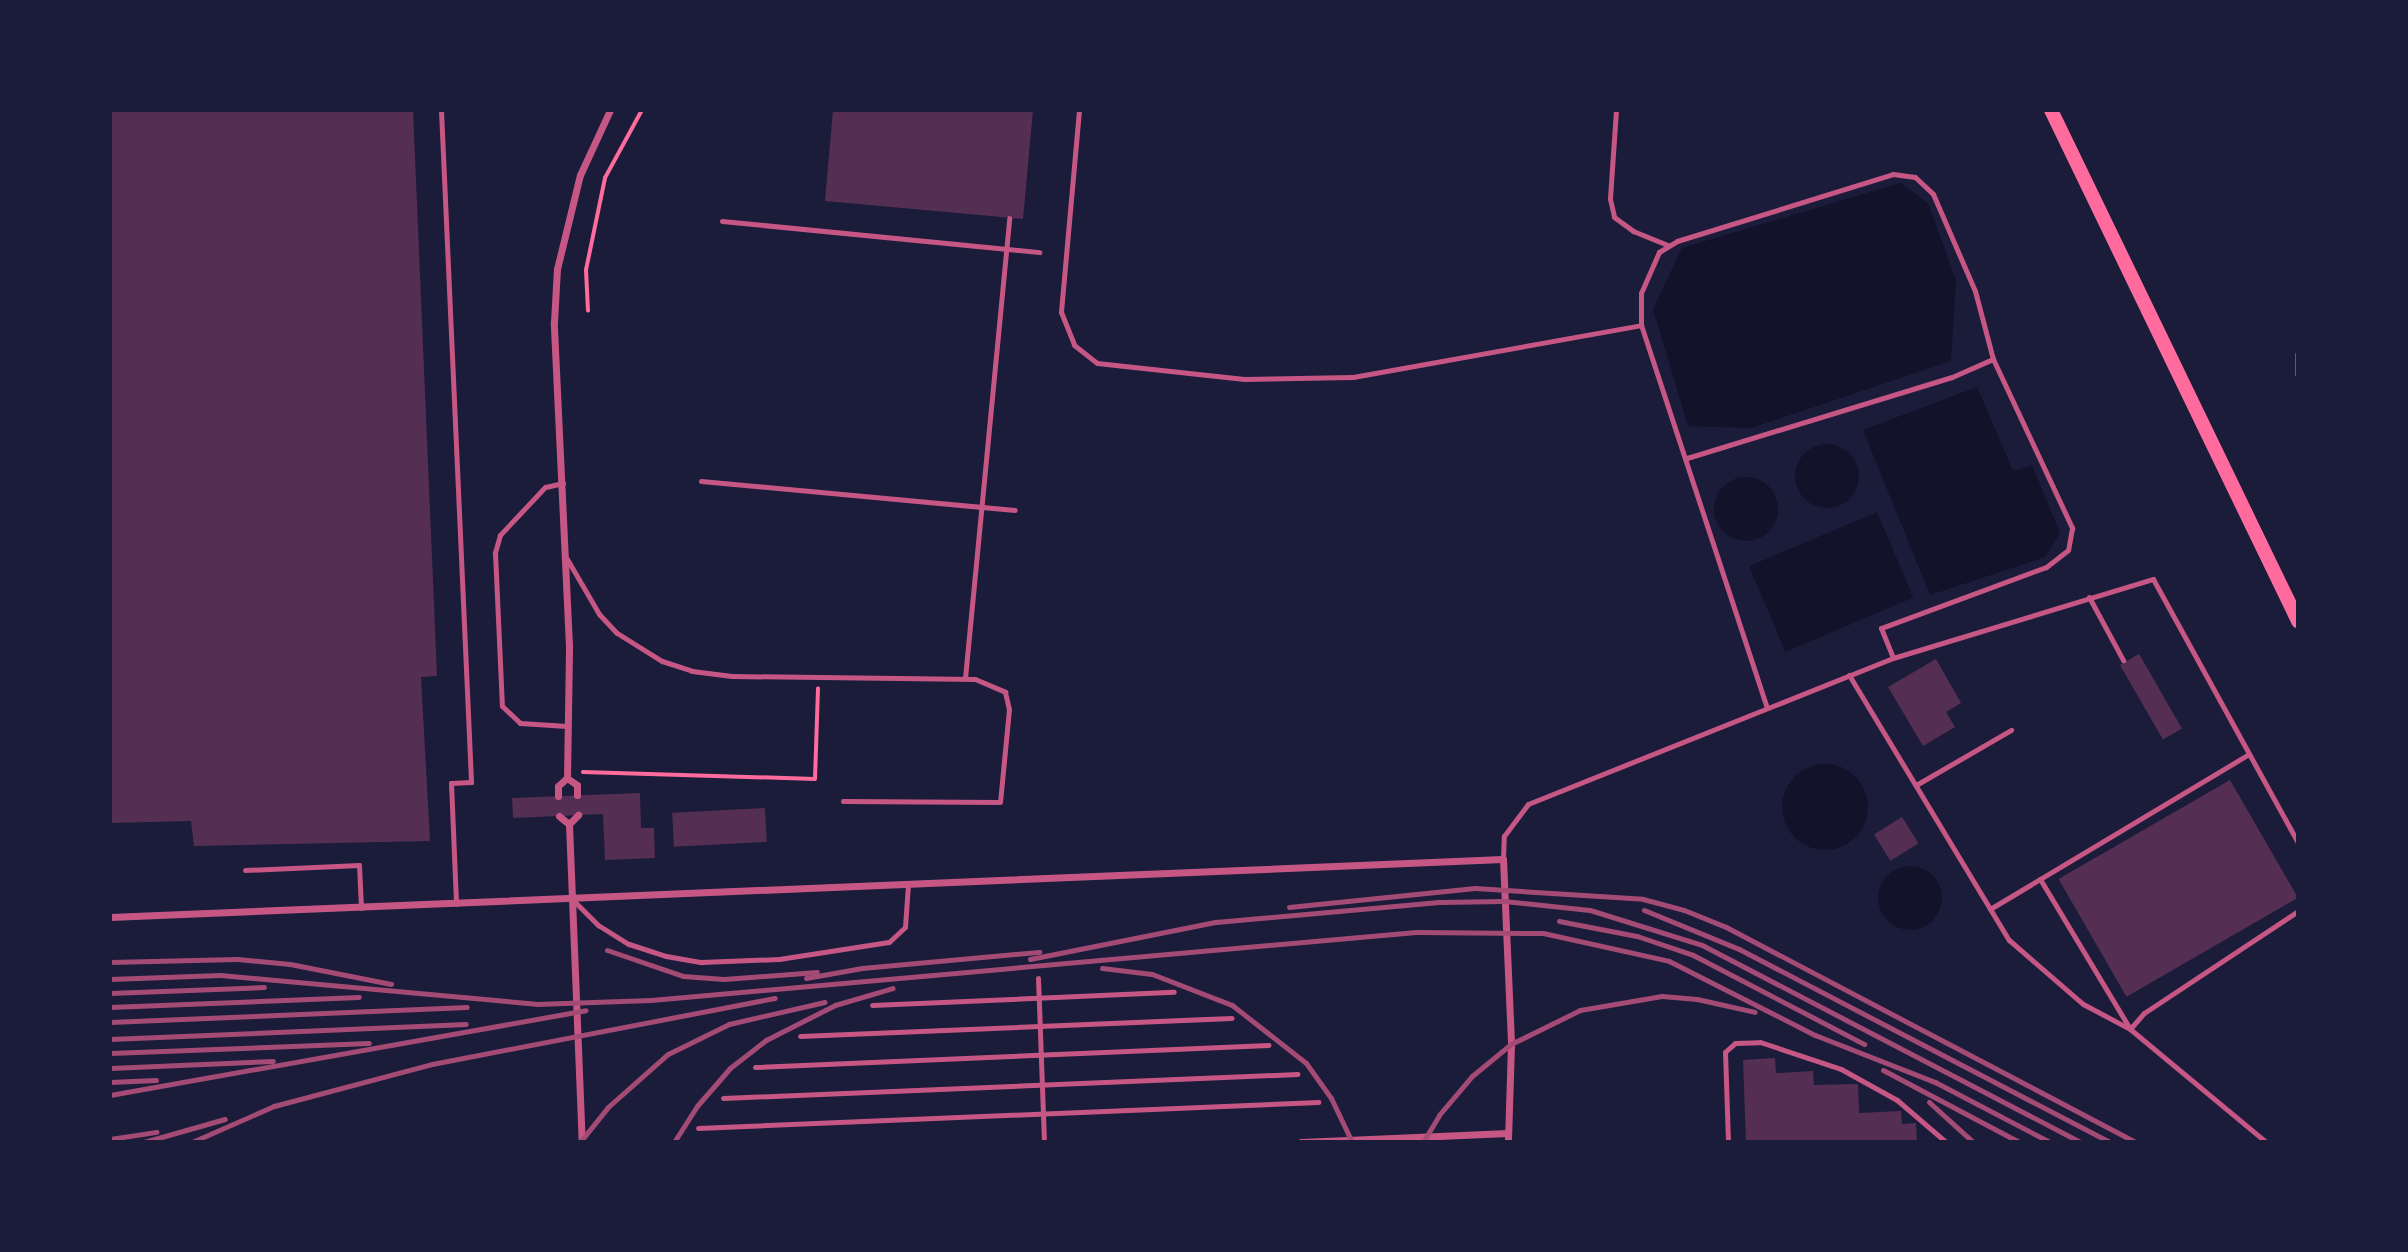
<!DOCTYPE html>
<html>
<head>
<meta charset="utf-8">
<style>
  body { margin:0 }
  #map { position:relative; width:2408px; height:1252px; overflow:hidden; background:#1b1b3a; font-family:Overpass,sans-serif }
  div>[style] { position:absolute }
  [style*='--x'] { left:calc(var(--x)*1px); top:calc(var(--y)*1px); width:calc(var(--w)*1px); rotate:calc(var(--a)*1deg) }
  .water>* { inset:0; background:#12122b; transform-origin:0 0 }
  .round { border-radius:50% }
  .building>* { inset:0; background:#542f53; transform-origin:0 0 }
  .path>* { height:3.5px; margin:-1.75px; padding:0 1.75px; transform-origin:1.75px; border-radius:1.75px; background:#ff6b9d }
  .service>* { height:5px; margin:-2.5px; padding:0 2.5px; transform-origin:2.5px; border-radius:2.5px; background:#c65784 }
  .minor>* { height:7px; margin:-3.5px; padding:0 3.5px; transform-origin:3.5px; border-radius:3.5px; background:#c65784 }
  .secondary>* { height:14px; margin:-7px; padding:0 7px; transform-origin:7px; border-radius:7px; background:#ff6b9d }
  .rail>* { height:5px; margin:-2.5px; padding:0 2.5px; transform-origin:2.5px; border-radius:2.5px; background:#a44b75 }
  span { translate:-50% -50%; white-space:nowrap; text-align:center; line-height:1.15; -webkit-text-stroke:6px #1b1b3a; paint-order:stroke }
  .frame { position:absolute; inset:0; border:112px solid #1b1b3a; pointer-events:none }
</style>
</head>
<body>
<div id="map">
  <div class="water">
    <div style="clip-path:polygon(1900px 183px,1928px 203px,1956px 280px,1951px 361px,1751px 428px,1688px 426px,1653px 309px,1682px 248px)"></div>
    <div style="clip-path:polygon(1977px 387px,2013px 471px,2032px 465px,2060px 533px,2045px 557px,1930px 595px,1863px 430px)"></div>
    <div class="round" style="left:1795px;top:444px;width:64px;height:64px"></div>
    <div class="round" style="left:1714px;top:477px;width:64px;height:64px"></div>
    <div style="left:1877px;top:512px;width:93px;height:139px;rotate:67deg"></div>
    <div class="round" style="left:1782px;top:764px;width:86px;height:86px"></div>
    <div class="round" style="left:1878px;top:866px;width:64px;height:64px"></div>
  </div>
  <div class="building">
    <div style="clip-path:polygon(110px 110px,413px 110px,437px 676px,421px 677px,430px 841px,194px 846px,191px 821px,110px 823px)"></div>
    <div style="clip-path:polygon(833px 110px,1033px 110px,1023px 219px,825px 201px)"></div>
    <div style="left:2139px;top:654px;width:86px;height:22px;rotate:60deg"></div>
    <div style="clip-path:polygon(1936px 659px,1961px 703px,1946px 712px,1955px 727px,1923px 746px,1888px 687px)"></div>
    <div style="left:2230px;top:780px;width:136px;height:198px;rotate:60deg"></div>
    <div style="clip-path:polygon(640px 793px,641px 828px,654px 828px,655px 858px,605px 860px,603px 814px,513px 818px,512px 798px)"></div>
    <div style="left:765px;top:808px;width:34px;height:93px;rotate:87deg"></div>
    <div style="left:1902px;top:817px;width:31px;height:33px;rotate:58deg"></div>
    <div style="clip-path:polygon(1775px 1058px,1776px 1073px,1813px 1071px,1814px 1085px,1858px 1084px,1859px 1113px,1901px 1111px,1902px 1124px,1916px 1123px,1917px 1142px,1746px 1142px,1743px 1060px)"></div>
  </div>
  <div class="path">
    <div style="--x:588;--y:311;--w:41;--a:-92.8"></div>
    <div style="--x:586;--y:270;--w:94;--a:-78.3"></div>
    <div style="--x:605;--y:178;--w:77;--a:-61.4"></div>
    <div style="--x:2298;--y:354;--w:21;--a:90"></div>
    <div style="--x:583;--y:772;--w:232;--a:1.7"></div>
    <div style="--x:815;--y:779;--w:90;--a:-88.1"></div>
  </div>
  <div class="service">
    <div style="--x:441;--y:110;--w:673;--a:87.44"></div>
    <div style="--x:471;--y:782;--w:20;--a:177"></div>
    <div style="--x:451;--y:783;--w:121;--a:87.6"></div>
    <div style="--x:1079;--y:110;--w:203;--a:95.1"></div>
    <div style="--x:1061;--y:312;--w:35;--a:68"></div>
    <div style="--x:1074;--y:345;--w:29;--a:38"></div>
    <div style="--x:1097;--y:363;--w:148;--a:6.2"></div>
    <div style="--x:1244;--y:379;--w:109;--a:-1.1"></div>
    <div style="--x:1353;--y:377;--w:293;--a:-10.2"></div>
    <div style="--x:1616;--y:110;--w:89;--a:93.9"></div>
    <div style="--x:1610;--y:199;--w:18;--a:77"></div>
    <div style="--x:1614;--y:217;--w:24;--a:36"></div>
    <div style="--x:1633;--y:231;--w:38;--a:22"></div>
    <div style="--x:722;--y:221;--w:319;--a:5.6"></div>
    <div style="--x:1687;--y:458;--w:277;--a:-17"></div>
    <div style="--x:1952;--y:377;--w:45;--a:-23.7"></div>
    <div style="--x:701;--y:481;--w:315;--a:5.3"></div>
    <div style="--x:563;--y:483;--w:18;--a:167"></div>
    <div style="--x:545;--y:487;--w:66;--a:133.2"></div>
    <div style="--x:500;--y:535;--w:19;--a:106"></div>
    <div style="--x:495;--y:553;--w:153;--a:87.4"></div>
    <div style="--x:502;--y:706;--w:25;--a:43"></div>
    <div style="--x:520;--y:723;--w:47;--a:3.7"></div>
    <div style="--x:567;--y:559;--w:64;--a:59.8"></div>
    <div style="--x:599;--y:614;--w:26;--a:47"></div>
    <div style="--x:617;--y:633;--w:53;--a:31.9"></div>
    <div style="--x:662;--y:661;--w:32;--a:18"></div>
    <div style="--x:692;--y:671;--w:40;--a:7.1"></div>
    <div style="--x:732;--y:676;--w:243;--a:0.7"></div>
    <div style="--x:975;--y:679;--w:33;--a:23"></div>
    <div style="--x:1005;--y:692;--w:17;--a:77"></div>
    <div style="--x:1009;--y:709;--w:93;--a:95.5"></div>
    <div style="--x:1000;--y:802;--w:157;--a:-179.6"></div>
    <div style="--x:2089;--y:597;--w:72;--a:61.6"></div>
    <div style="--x:1849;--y:675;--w:310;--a:58.9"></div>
    <div style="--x:2009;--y:940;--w:98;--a:40.9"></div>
    <div style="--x:2083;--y:1004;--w:53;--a:28"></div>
    <div style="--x:2130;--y:1029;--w:177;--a:39.7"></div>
    <div style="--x:965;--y:678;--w:462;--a:-84.5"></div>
    <div style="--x:1767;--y:708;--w:403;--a:-108.2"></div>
    <div style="--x:1641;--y:325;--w:32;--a:-90"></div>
    <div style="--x:1641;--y:293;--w:45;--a:-66.3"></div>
    <div style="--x:1659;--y:252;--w:21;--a:-31"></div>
    <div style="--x:1677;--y:241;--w:226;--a:-17.2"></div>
    <div style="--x:1893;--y:174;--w:22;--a:8"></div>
    <div style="--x:1915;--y:177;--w:25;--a:43"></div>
    <div style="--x:1933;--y:194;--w:106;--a:66.6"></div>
    <div style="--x:1975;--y:291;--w:70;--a:75.2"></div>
    <div style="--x:1993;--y:359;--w:187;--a:64.9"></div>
    <div style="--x:2072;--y:528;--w:22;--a:100"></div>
    <div style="--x:2068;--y:550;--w:28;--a:142"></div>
    <div style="--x:2046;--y:567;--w:176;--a:159.7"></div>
    <div style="--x:1881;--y:628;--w:32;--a:68"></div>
    <div style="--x:1916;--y:785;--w:110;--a:-30.1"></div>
    <div style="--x:1503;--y:859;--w:23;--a:-88"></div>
    <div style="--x:1504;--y:836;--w:40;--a:-53"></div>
    <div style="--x:1528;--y:804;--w:393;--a:-21.8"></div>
    <div style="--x:1893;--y:658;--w:272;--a:-16.9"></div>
    <div style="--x:2153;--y:579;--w:301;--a:61.2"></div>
    <div style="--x:245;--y:870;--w:114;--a:-2.5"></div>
    <div style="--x:359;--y:865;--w:43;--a:87.3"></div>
    <div style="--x:2040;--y:879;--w:175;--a:59"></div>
    <div style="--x:2130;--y:1029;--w:21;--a:-49"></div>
    <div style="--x:2144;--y:1013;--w:185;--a:-33.5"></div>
    <div style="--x:572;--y:899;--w:37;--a:45"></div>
    <div style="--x:598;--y:925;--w:36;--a:32"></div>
    <div style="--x:629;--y:944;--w:39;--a:18"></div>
    <div style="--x:666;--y:956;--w:36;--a:10"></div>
    <div style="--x:701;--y:962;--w:78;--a:-2.2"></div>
    <div style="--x:779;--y:959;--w:111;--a:-8.8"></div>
    <div style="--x:889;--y:942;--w:22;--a:-43"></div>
    <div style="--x:905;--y:927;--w:43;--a:-86"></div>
    <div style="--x:1990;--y:909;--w:300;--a:-30.9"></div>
    <div style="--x:1038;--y:978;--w:164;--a:87.9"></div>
    <div style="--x:872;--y:1005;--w:302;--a:-2.5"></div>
    <div style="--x:800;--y:1036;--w:432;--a:-2.4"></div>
    <div style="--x:755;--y:1067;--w:514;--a:-2.45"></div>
    <div style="--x:723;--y:1098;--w:575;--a:-2.39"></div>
    <div style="--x:698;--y:1128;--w:621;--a:-2.4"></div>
    <div style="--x:1728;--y:1142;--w:90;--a:-91.9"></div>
    <div style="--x:1725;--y:1052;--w:13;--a:-42"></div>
    <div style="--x:1735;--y:1043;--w:25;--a:-2"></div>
    <div style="--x:1760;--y:1042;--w:85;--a:18.4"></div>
    <div style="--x:1841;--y:1069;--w:64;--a:29"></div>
    <div style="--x:1897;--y:1100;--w:65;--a:40.6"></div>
  </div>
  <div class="minor">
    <div style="--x:567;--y:778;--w:132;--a:-89.1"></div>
    <div style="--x:569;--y:646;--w:324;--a:-92.7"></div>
    <div style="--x:554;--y:322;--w:53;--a:-86.8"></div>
    <div style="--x:557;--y:269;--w:97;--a:-76.3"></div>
    <div style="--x:580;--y:175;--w:72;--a:-65.2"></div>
    <div style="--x:567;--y:778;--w:12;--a:35"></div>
    <div style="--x:577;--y:785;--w:10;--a:90"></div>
    <div style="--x:558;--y:796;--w:10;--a:-90"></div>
    <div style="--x:558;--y:786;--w:12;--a:-42"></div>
    <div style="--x:559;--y:816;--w:13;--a:39"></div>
    <div style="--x:569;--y:824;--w:318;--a:87.7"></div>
    <div style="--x:569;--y:824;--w:13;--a:-45"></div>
    <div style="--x:110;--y:917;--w:1394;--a:-2.38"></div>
    <div style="--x:1503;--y:859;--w:185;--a:87.5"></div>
    <div style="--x:1511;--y:1044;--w:98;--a:91.8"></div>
    <div style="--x:1301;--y:1142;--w:207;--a:-2.5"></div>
  </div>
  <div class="secondary">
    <div style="--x:2051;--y:110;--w:568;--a:64.2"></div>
  </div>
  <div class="rail">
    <div style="--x:1289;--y:907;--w:187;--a:-5.8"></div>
    <div style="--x:1475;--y:888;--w:168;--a:3.7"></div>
    <div style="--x:1643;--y:899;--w:42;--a:15"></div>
    <div style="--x:1684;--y:910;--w:45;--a:22"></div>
    <div style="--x:1726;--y:927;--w:463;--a:27.7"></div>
    <div style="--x:1644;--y:910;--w:103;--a:22.3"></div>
    <div style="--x:1739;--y:949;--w:418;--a:27.5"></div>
    <div style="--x:1559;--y:921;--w:79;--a:10.9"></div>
    <div style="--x:1637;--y:936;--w:59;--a:18.7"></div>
    <div style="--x:1693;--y:955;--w:193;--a:27.5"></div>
    <div style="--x:607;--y:950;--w:80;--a:18.9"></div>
    <div style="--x:683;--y:976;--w:41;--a:4.2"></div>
    <div style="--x:724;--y:979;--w:93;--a:-4.3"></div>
    <div style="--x:1030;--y:959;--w:190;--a:-11.3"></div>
    <div style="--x:1216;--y:922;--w:224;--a:-5.1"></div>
    <div style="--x:1439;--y:902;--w:65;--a:-0.9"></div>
    <div style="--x:1504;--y:901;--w:86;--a:6"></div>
    <div style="--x:1590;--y:910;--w:117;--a:17.4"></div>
    <div style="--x:1702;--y:945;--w:427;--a:27.5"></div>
    <div style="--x:110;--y:962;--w:127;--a:-1.4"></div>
    <div style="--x:237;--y:959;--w:53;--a:5.4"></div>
    <div style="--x:290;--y:964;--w:103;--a:11.2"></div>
    <div style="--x:1102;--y:968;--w:50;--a:6.8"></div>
    <div style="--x:1152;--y:974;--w:86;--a:21.2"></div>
    <div style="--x:1232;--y:1005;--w:94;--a:38.1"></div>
    <div style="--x:1306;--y:1063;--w:43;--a:54.5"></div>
    <div style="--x:1331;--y:1098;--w:49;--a:64.5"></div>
    <div style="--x:806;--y:978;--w:57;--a:-10.1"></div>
    <div style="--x:862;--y:968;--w:178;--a:-5.2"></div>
    <div style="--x:110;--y:979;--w:110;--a:-2.1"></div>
    <div style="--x:220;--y:975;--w:317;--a:5.2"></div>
    <div style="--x:536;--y:1004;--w:115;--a:-2"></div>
    <div style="--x:651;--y:1000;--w:768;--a:-5.08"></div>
    <div style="--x:1416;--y:932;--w:127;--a:0.5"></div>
    <div style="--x:1543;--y:933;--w:129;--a:12.5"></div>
    <div style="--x:1669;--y:961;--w:164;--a:26.9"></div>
    <div style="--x:1815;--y:1035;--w:129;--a:21.4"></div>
    <div style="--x:1935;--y:1082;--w:130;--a:27.6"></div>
    <div style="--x:110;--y:993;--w:154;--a:-2.2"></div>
    <div style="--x:110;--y:1007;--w:249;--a:-2.3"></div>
    <div style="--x:110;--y:1022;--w:357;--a:-2.4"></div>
    <div style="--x:110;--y:1039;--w:356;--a:-2.4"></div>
    <div style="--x:110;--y:1053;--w:259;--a:-2.2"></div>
    <div style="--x:110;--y:1068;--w:163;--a:-2.5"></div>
    <div style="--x:1883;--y:1070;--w:154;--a:27.9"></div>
    <div style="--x:110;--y:1082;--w:46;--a:-2.5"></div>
    <div style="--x:110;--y:1095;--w:483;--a:-10.1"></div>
    <div style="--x:1929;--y:1102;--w:59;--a:42.3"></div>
    <div style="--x:110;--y:1139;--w:47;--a:-8.7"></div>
    <div style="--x:144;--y:1142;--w:84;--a:-15.9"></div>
    <div style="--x:192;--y:1142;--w:90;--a:-23.7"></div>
    <div style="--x:274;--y:1106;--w:163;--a:-14.9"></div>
    <div style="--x:432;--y:1064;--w:349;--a:-10.9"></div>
    <div style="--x:580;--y:1142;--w:45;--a:-51.3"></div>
    <div style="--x:608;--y:1107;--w:80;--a:-41.5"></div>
    <div style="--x:668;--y:1054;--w:68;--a:-26.2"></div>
    <div style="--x:729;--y:1024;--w:98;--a:-13"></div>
    <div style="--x:674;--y:1142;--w:43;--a:-57.4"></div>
    <div style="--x:697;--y:1106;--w:50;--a:-49"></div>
    <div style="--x:730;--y:1068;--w:46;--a:-37.9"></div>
    <div style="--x:766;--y:1040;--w:77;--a:-26.9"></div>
    <div style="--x:835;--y:1005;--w:60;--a:-16.3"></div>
    <div style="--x:1423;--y:1142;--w:31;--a:-59"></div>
    <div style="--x:1439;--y:1115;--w:51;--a:-49.8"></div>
    <div style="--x:1472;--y:1076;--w:50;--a:-39.4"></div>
    <div style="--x:1511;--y:1044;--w:77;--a:-26.2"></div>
    <div style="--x:1580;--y:1010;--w:83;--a:-9.7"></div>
    <div style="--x:1662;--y:996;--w:35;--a:5"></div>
    <div style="--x:1697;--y:999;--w:59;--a:12.6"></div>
  </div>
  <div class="frame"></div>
</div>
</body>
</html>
